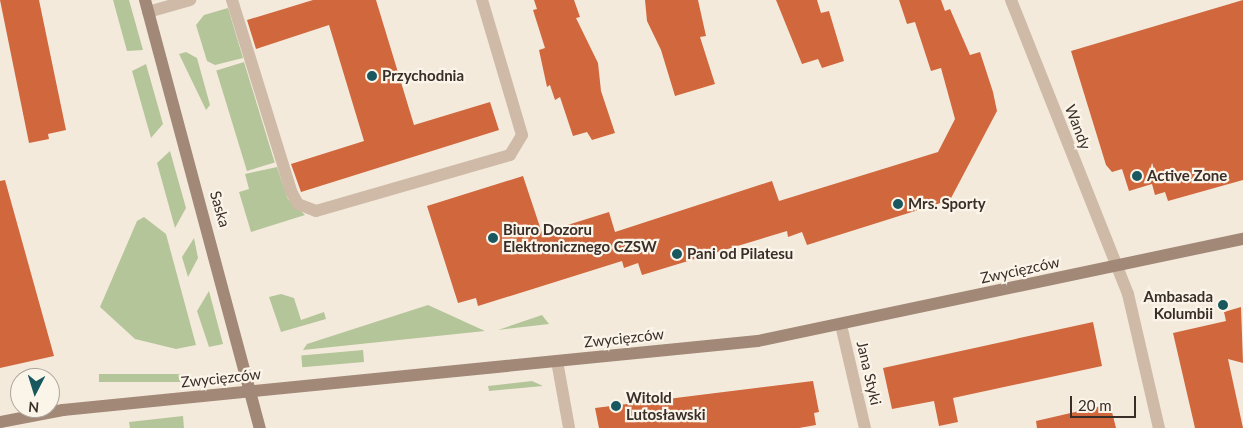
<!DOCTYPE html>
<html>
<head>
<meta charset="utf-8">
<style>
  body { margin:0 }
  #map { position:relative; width:1243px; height:428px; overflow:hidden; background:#f4eadc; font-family:Lato,sans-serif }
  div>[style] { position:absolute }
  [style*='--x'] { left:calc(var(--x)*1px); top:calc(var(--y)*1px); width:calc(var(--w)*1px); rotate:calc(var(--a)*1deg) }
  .green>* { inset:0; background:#b5c59a; transform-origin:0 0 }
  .building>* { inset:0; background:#d1673d }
  .street>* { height:12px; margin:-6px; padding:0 6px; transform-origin:6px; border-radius:6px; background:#cebaa6 }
  .secondary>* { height:12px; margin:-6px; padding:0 6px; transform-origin:6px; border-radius:6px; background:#a28877 }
  .dots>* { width:14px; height:14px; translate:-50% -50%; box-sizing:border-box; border:2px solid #fbf4e9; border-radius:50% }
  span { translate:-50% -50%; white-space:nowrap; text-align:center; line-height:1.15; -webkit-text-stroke:4.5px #fbf4e9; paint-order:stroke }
  .poi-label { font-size:15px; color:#392e28; font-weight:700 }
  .left { translate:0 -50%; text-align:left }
  .right { translate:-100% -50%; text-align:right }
  .street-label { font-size:15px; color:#392e28 }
  .north { position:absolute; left:10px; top:368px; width:50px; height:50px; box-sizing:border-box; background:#fbf4e9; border:1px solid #ada59c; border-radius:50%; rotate:185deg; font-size:14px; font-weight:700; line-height:20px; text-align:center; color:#392e28 }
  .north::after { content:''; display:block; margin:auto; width:18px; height:22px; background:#19585f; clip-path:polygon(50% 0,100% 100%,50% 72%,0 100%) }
  .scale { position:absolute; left:1070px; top:396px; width:66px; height:22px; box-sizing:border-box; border:2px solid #392e28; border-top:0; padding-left:6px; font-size:15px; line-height:18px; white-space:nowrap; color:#392e28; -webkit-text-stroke:4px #fbf4e9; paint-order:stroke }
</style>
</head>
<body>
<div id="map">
  <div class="green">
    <div style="clip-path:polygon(113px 0,129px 0,143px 50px,127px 51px)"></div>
    <div style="clip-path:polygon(228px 8px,243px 58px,215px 65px,207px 61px,196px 25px,204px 15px)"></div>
    <div style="clip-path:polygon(186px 52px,197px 58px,210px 105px,206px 110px,179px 54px)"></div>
    <div style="left:244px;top:62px;width:105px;height:29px;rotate:73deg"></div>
    <div style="clip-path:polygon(146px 64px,163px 124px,151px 138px,132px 71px)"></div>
    <div style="clip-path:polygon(170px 151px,186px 208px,175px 228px,157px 163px)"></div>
    <div style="clip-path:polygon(277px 167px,288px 199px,305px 215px,251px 232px,239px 192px,249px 189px,245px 174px)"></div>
    <div style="clip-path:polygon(144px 217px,166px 234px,196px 345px,176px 349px,135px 339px,100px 307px,137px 221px)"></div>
    <div style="clip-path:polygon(194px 238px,198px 258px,188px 277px,182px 257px)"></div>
    <div style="clip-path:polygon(209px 291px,223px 344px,209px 347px,197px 311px)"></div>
    <div style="clip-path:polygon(281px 294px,294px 298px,301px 320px,324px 312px,326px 319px,281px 332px,269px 297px)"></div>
    <div style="clip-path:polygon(428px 305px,485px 331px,303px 350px,307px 344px)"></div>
    <div style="clip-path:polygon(542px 315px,549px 324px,498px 330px)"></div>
    <div style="left:363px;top:350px;width:12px;height:62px;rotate:85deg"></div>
    <div style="left:180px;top:374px;width:8px;height:81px;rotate:90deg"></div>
    <div style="clip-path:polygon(532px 381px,543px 386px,489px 391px,488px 386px)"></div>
    <div style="clip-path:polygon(183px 416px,184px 428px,130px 428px,129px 422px)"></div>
  </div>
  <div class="building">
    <div style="clip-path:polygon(0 0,39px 0,66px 130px,48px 134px,49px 139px,29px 143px)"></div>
    <div style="clip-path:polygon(313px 0,376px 0,414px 125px,490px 102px,499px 130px,301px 192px,291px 164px,364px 141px,329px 25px,256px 49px,247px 20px)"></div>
    <div style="clip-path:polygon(534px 0,574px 0,580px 17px,576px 18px,598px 63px,601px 91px,615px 133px,592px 140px,587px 132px,573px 136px,560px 97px,555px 100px,550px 85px,547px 87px,539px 50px,545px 48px,533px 10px,537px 9px)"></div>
    <div style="clip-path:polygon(645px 0,698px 0,706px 36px,700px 37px,715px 84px,675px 96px,661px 50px,647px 21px)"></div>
    <div style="clip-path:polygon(776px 0,817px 0,821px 13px,829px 11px,844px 61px,822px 68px,818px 59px,802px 64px)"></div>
    <div style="clip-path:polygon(899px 0,941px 0,945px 11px,950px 9px,970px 55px,980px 52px,993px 92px,997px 111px,950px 200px,807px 245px,802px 232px,788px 237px,787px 231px,642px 275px,638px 263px,624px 268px,622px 261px,478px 306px,476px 298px,458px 303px,427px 206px,523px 176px,542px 233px,609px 212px,615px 232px,772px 181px,779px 201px,938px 152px,955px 119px,941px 68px,931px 71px,915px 22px,907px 24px)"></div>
    <div style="clip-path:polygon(1243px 0,1243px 180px,1168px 201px,1165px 192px,1155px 195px,1152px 184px,1129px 191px,1122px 169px,1112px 172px,1106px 165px,1071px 51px)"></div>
    <div style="clip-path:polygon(5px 180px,54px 356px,0 368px,0 181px)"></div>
    <div style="clip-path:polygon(1241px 307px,1243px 363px,1228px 359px,1243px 428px,1195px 428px,1173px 333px,1226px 321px,1224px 312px)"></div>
    <div style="clip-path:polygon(1093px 322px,1102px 366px,953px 398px,958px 422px,939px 426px,934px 401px,892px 409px,883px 368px)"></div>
    <div style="clip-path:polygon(813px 381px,819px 412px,814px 413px,816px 425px,799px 428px,599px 428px,595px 408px)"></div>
    <div style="clip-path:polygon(1110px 404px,1116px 428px,1037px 428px,1036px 421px)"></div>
  </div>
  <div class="street">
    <div style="--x:232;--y:0;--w:200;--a:72.8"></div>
    <div style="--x:291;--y:191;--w:15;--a:62"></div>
    <div style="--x:298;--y:204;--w:19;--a:21"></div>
    <div style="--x:316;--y:211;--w:202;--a:-16.1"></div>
    <div style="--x:510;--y:155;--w:23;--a:-59"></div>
    <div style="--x:522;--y:135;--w:141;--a:-106.5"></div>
    <div style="--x:1011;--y:0;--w:316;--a:68.3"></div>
    <div style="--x:1128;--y:294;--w:138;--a:77"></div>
    <div style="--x:148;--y:12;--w:44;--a:-15.9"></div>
    <div style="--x:841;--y:325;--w:106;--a:76.9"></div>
    <div style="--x:557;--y:361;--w:68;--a:79.8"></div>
  </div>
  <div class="secondary">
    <div style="--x:145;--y:0;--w:443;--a:75"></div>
    <div style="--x:0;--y:422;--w:64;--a:-10.8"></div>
    <div style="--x:63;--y:410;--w:698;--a:-5.67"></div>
    <div style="--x:758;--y:341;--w:496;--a:-11.9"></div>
  </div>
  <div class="dots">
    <div style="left:372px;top:76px;background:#19585f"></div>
    <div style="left:1137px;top:176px;background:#19585f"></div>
    <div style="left:898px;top:204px;background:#19585f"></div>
    <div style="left:493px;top:238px;background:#19585f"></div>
    <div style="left:677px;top:254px;background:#19585f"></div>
    <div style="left:1223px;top:305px;background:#19585f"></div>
    <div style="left:616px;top:406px;background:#19585f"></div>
  </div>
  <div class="poi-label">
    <span class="left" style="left:382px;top:76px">Przychodnia</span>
    <span class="left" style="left:1147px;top:176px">Active Zone</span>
    <span class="left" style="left:908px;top:204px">Mrs. Sporty</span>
    <span class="left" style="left:503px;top:238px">Biuro Dozoru<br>Elektronicznego CZSW</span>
    <span class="left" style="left:687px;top:254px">Pani od Pilatesu</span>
    <span class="right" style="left:1213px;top:305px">Ambasada<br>Kolumbii</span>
    <span class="left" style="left:626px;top:406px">Witold<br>Lutosławski</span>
  </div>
  <div class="street-label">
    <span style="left:1078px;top:127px;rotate:69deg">Wandy</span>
    <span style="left:220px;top:209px;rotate:74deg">Saska</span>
    <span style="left:1020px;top:270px;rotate:-12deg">Zwycięzców</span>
    <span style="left:624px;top:338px;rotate:-6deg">Zwycięzców</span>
    <span style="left:869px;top:373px;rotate:77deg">Jana Styki</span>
    <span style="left:221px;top:378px;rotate:-6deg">Zwycięzców</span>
  </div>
  <div class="north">N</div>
  <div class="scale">20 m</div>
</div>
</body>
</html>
